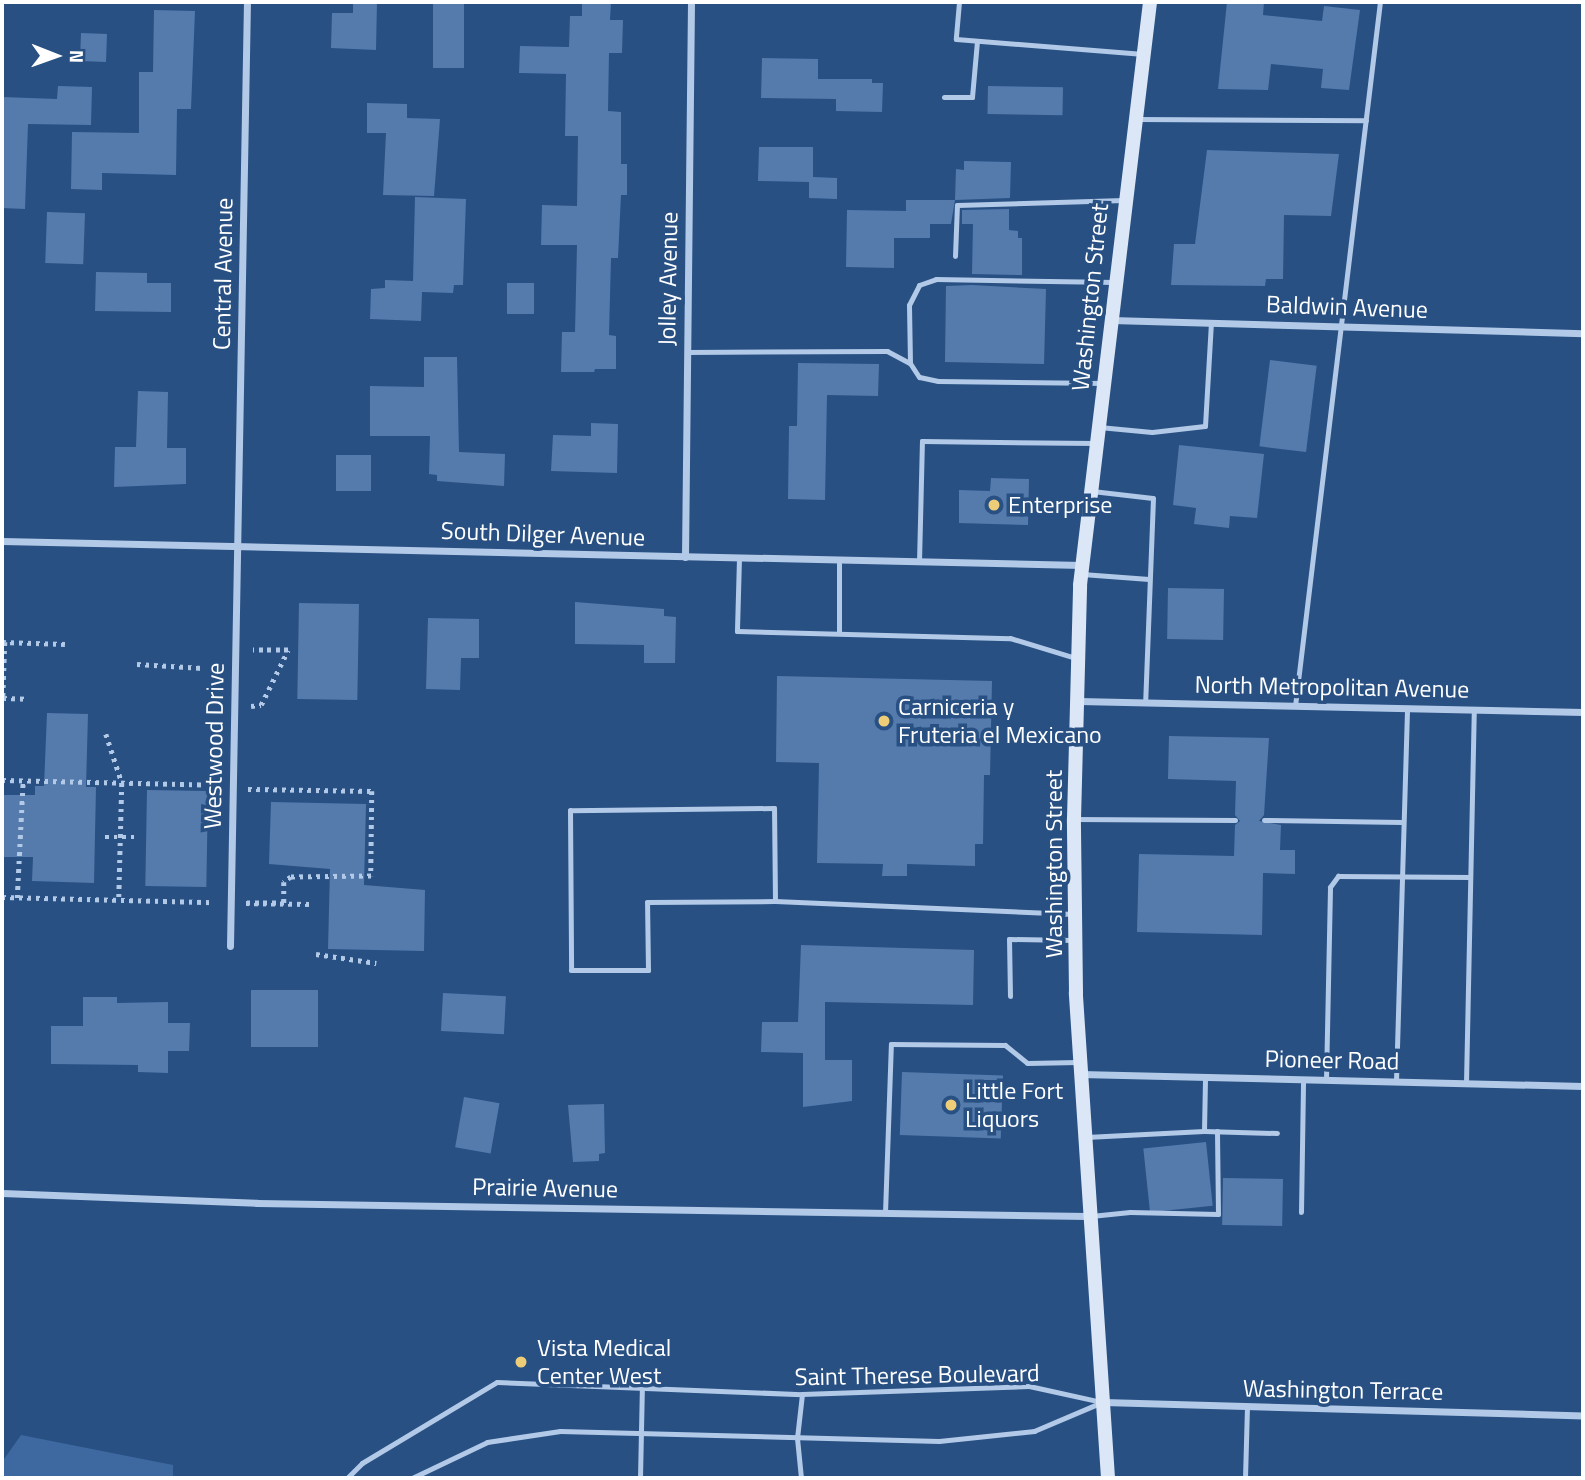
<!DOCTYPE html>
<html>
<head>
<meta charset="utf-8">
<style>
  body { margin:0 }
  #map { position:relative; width:1585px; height:1480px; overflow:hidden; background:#285083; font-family:"Titillium Web",sans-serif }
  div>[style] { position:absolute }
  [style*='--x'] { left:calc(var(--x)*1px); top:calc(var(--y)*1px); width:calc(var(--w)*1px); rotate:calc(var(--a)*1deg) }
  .green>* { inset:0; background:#3d69a0 }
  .building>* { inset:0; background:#557bad; transform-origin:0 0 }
  .path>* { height:4.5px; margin-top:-2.25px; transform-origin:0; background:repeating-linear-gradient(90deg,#b2c9e7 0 3.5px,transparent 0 8.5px) }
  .lane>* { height:5px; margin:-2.5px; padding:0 2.5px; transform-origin:2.5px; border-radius:2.5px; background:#b2c9e7 }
  .street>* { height:7px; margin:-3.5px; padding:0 3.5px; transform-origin:3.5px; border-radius:3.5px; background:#b2c9e7 }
  .secondary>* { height:14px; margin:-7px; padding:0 7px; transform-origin:7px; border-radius:7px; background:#dbe7f6 }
  .dots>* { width:19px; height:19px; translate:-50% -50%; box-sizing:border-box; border:4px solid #285083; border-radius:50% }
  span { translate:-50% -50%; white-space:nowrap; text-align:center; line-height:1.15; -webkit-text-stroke:7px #285083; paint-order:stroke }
  .street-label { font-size:24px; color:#fff }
  .poi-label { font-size:24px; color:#fff }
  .left { translate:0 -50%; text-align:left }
  .frame { position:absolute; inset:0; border:4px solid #fff; pointer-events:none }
  .north { position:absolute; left:21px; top:21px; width:70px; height:70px; -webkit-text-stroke:5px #285083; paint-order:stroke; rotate:91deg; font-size:19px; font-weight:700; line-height:28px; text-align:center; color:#fff }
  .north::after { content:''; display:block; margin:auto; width:24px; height:32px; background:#fff; clip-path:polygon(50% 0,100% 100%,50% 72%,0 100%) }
</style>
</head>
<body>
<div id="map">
  <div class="green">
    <div style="clip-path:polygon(21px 1435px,173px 1465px,173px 1478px,2px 1478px,2px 1462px)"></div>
  </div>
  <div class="building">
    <div style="clip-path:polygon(353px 2px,377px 2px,376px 50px,331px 48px,332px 13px,353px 13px)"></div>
    <div style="left:433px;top:2px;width:31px;height:66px"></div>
    <div style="clip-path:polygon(582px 2px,611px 2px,610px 20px,623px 20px,622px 53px,609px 53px,608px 111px,621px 112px,621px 164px,627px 164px,627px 195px,621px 195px,618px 258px,611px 258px,609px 335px,616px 336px,616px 369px,595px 369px,594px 372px,561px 372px,562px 332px,575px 332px,577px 245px,541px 245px,542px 205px,577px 206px,578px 136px,565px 136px,566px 74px,519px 73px,520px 46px,569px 47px,570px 16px,582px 16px)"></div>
    <div style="clip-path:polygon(1227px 2px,1264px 2px,1263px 15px,1322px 21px,1324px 6px,1360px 10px,1349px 90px,1321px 88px,1323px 69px,1271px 64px,1268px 90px,1218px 89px)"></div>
    <div style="clip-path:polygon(154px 10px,195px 11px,191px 109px,177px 109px,176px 175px,102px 173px,102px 190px,71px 189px,72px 132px,139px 133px,139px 72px,153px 72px)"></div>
    <div style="left:81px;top:33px;width:26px;height:28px;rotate:2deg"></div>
    <div style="clip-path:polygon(762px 58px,818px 59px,818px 79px,872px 79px,872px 83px,883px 83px,882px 112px,836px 111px,836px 99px,761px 98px)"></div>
    <div style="clip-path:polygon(58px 86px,92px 87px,91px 125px,28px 124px,25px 209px,2px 208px,2px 97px,57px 99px)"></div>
    <div style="left:988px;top:86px;width:75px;height:28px;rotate:1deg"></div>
    <div style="clip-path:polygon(367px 103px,407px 104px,407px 118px,440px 119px,434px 196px,383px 195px,386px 133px,367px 133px)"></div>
    <div style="clip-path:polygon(759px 147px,813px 147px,813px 177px,837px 178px,837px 199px,809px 198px,809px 182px,758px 181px)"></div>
    <div style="clip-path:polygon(1207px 150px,1339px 154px,1331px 216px,1284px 215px,1283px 279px,1266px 279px,1265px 286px,1171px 285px,1174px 244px,1195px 244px)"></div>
    <div style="clip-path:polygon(964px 161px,1011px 162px,1010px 198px,955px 200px,951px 224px,930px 224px,930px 238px,894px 238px,894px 268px,846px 267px,847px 210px,906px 211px,906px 200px,955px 200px,956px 169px,964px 170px)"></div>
    <div style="clip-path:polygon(415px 197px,466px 199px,463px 285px,454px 285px,453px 293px,422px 292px,421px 321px,370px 319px,371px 289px,385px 288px,385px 280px,413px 281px)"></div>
    <div style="clip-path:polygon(1009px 209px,1009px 230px,1018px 231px,1018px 238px,1022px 238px,1022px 275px,972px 274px,973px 224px,962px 224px,962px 210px)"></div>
    <div style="left:47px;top:212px;width:38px;height:51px;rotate:2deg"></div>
    <div style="clip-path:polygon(96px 272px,147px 273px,147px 283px,171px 283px,171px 312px,95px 311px)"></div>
    <div style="left:507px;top:283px;width:27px;height:31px"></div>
    <div style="clip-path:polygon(972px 285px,1046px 289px,1044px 364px,945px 362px,946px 286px)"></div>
    <div style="clip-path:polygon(424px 357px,457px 357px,459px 452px,505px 454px,504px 486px,437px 481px,437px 475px,429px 474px,430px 436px,370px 436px,370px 386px,424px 387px)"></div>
    <div style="left:1270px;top:360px;width:47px;height:87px;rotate:7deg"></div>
    <div style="clip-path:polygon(798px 363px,879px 364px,878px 396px,827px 395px,825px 500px,788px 499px,789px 426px,797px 426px)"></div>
    <div style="clip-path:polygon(138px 391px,168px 392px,167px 448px,186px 448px,186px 484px,114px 487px,115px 447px,136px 447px)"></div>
    <div style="clip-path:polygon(591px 423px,618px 424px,617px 473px,551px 471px,553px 435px,591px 436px)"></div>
    <div style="clip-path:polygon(1179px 445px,1264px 454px,1257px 518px,1230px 516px,1229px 528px,1194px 524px,1196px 508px,1173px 505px)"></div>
    <div style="left:336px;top:455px;width:35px;height:36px"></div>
    <div style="clip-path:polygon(991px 478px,1029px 479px,1028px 525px,959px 523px,959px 490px,990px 491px)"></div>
    <div style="left:1168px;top:588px;width:56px;height:51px;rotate:1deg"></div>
    <div style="clip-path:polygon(575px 602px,664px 609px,664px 616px,676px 617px,675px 663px,644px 663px,644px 645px,575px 644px)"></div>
    <div style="left:299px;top:603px;width:60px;height:96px;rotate:1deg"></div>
    <div style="clip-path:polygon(428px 618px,479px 619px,479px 658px,461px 658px,460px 690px,426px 689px)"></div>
    <div style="clip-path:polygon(777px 676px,992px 681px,990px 775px,984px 775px,983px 844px,975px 844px,975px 866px,907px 864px,907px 876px,882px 876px,883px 864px,817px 863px,819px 763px,776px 762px)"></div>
    <div style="clip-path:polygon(47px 713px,88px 714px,86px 787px,96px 787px,94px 883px,32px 881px,33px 857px,2px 857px,2px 795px,35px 795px,35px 786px,44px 786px)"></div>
    <div style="clip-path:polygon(1169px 736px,1269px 738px,1264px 815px,1259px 821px,1281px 825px,1280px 850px,1295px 850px,1295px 874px,1263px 873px,1262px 935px,1137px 932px,1139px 854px,1234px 856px,1235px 825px,1240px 821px,1235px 815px,1236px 781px,1168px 779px)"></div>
    <div style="left:147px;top:790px;width:61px;height:96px;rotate:1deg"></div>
    <div style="clip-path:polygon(271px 802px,366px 804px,364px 885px,425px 890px,424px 951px,328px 949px,330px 869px,269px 864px)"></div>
    <div style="clip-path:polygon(801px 945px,974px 950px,973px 1005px,825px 1002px,825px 1060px,852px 1060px,852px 1101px,803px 1107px,803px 1053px,761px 1052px,762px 1022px,798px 1022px)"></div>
    <div style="left:251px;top:990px;width:67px;height:57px"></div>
    <div style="left:443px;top:993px;width:63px;height:38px;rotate:3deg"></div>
    <div style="clip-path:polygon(83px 997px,117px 997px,117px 1003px,168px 1002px,168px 1023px,190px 1023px,189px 1051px,168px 1051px,168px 1073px,138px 1072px,138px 1065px,51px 1064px,51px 1026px,83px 1026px)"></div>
    <div style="left:902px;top:1072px;width:101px;height:63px;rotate:2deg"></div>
    <div style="left:464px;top:1097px;width:36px;height:51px;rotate:10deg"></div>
    <div style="clip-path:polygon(604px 1104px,605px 1153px,599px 1154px,599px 1161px,573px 1162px,568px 1105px)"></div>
    <div style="left:1206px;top:1142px;width:64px;height:63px;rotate:84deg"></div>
    <div style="left:1223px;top:1178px;width:60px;height:47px;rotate:1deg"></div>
  </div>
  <div class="path">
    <div style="--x:2;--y:642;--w:63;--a:1.8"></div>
    <div style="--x:5;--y:642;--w:56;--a:92"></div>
    <div style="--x:3;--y:698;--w:25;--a:2"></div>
    <div style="--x:137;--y:664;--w:66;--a:3.5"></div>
    <div style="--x:251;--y:706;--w:10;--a:-6"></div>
    <div style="--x:261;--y:705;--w:61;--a:-63.9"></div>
    <div style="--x:288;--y:650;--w:35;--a:180"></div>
    <div style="--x:106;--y:734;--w:52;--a:71.9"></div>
    <div style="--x:122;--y:783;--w:117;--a:91.5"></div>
    <div style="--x:2;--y:780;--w:213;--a:1.3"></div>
    <div style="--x:248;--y:789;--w:124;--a:0.9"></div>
    <div style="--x:372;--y:791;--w:85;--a:90.7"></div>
    <div style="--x:371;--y:876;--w:80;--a:179.3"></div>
    <div style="--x:291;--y:877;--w:9;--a:144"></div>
    <div style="--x:284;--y:882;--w:22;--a:90"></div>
    <div style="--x:105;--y:837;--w:31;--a:0"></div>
    <div style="--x:2;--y:897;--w:212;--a:1.4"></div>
    <div style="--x:17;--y:898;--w:117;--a:-87.1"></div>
    <div style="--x:284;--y:903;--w:38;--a:180"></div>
    <div style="--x:246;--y:903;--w:65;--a:0.9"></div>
    <div style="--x:316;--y:954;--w:61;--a:8.5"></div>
  </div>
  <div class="lane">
    <div style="--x:959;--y:2;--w:37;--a:95"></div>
    <div style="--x:956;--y:39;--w:188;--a:4.6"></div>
    <div style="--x:944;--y:97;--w:28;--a:0"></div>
    <div style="--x:972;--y:97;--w:56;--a:-84.9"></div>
    <div style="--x:1137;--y:119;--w:229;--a:0.3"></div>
    <div style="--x:955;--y:256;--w:51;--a:-87.8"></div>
    <div style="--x:957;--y:205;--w:167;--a:-1.7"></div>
    <div style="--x:687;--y:352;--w:200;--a:-0.3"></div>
    <div style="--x:887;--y:351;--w:26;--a:28"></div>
    <div style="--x:1104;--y:383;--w:166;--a:-179.3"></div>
    <div style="--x:938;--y:381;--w:19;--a:-168"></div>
    <div style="--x:919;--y:377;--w:17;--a:-123"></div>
    <div style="--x:910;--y:363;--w:58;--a:-91"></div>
    <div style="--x:909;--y:305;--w:22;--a:-63"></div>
    <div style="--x:919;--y:285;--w:18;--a:-19"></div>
    <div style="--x:936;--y:279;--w:179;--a:1"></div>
    <div style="--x:1099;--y:427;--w:53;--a:5.4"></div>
    <div style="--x:1152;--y:432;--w:53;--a:-6.5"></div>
    <div style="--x:1205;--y:426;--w:103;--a:-86.7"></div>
    <div style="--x:1092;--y:491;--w:61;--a:6.5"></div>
    <div style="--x:1153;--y:498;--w:205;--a:92.2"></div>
    <div style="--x:739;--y:558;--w:73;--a:91.6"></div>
    <div style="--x:737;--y:631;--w:273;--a:1.5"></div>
    <div style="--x:1010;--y:638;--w:69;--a:16.9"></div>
    <div style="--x:919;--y:562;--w:121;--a:-88.6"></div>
    <div style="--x:922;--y:441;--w:173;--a:0.7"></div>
    <div style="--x:1082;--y:574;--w:67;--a:4.3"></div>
    <div style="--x:839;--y:633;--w:73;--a:-90"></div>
    <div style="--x:1295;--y:706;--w:709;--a:-83.12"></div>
    <div style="--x:1074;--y:819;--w:161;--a:0.4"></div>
    <div style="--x:1264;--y:820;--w:138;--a:0.8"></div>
    <div style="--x:775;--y:901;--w:93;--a:-90.6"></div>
    <div style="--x:774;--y:808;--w:204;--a:179.4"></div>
    <div style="--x:570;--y:810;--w:160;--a:89.6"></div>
    <div style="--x:571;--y:970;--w:77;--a:0"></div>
    <div style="--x:648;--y:970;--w:68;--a:-90.8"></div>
    <div style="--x:647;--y:902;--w:128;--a:-0.4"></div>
    <div style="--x:775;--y:901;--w:299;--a:2.5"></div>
    <div style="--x:1010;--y:996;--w:57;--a:-91"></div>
    <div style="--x:1009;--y:939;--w:64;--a:0.9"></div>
    <div style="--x:1326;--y:1079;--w:192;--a:-88.8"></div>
    <div style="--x:1330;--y:887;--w:14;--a:-54"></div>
    <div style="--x:1338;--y:876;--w:132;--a:0.4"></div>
    <div style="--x:1396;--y:1081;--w:373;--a:-88.3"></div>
    <div style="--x:1466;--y:1083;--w:374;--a:-88.8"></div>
    <div style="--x:1204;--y:1131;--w:54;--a:-88.9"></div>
    <div style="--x:1086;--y:1137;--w:118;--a:-2.9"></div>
    <div style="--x:1204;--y:1131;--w:73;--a:1.6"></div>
    <div style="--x:1301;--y:1212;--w:133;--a:-89.1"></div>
    <div style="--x:885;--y:1213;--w:169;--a:-88"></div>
    <div style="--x:891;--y:1044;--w:114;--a:0.5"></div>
    <div style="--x:1005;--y:1045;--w:28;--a:39"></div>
    <div style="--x:1027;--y:1063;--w:51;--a:-1.1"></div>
    <div style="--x:1091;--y:1216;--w:39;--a:-6"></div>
    <div style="--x:1130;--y:1212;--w:88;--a:1.3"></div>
    <div style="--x:1218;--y:1214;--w:83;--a:-90.7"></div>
    <div style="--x:347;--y:1478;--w:21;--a:-45"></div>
    <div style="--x:362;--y:1463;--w:157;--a:-31"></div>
    <div style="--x:497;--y:1382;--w:305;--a:2.3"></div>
    <div style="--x:802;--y:1394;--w:227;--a:-2"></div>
    <div style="--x:1029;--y:1386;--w:75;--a:12.4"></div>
    <div style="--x:412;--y:1478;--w:83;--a:-25.6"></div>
    <div style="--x:487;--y:1442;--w:74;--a:-8.6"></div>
    <div style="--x:560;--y:1431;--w:379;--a:1.5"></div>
    <div style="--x:939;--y:1441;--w:96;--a:-6"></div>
    <div style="--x:1034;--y:1431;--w:72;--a:-23"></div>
    <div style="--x:640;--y:1478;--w:92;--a:-88.8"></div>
    <div style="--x:801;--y:1478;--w:40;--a:-95.7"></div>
    <div style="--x:797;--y:1438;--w:44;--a:-83.5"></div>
    <div style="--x:1245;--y:1478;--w:71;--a:-88.4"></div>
  </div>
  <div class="street">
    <div style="--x:1111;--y:320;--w:472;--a:1.6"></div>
    <div style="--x:2;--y:541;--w:1080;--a:1.27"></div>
    <div style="--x:685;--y:557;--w:555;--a:-89.38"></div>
    <div style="--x:1079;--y:701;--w:504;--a:1.25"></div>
    <div style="--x:230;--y:946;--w:944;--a:-88.97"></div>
    <div style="--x:1080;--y:1074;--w:503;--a:1.37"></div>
    <div style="--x:2;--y:1193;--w:255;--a:2.2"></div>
    <div style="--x:257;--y:1203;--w:831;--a:0.9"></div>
    <div style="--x:1103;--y:1402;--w:480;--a:1.6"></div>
  </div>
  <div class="secondary">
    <div style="--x:1108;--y:1478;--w:486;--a:-93.8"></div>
    <div style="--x:1076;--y:993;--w:174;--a:-90.7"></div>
    <div style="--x:1074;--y:819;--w:234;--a:-88.5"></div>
    <div style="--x:1080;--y:585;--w:587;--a:-83.15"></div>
  </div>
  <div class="dots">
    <div style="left:994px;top:505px;background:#eecd78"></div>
    <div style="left:884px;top:721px;background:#eecd78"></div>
    <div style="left:951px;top:1105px;background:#eecd78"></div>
    <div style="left:521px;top:1362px;background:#eecd78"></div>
  </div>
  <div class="street-label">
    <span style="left:223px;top:274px;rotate:-89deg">Central Avenue</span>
    <span style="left:668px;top:279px;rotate:-89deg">Jolley Avenue</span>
    <span style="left:1090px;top:297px;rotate:-84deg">Washington Street</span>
    <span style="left:1347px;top:307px;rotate:2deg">Baldwin Avenue</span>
    <span style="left:543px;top:534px;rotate:2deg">South Dilger Avenue</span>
    <span style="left:1332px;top:687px;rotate:1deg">North Metropolitan Avenue</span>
    <span style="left:214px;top:746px;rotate:-89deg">Westwood Drive</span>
    <span style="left:1054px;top:864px;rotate:-90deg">Washington Street</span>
    <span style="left:1332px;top:1060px;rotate:1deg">Pioneer Road</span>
    <span style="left:545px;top:1188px;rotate:1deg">Prairie Avenue</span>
    <span style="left:917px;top:1375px;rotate:-1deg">Saint Therese Boulevard</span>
    <span style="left:1343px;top:1390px;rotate:1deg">Washington Terrace</span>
  </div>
  <div class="poi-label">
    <span class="left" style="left:1008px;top:505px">Enterprise</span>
    <span class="left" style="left:898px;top:721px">Carniceria y<br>Fruteria el Mexicano</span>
    <span class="left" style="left:965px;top:1105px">Little Fort<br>Liquors</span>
    <span class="left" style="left:537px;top:1362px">Vista Medical<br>Center West</span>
  </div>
  <div class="frame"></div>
  <div class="north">N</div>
</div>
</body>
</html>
